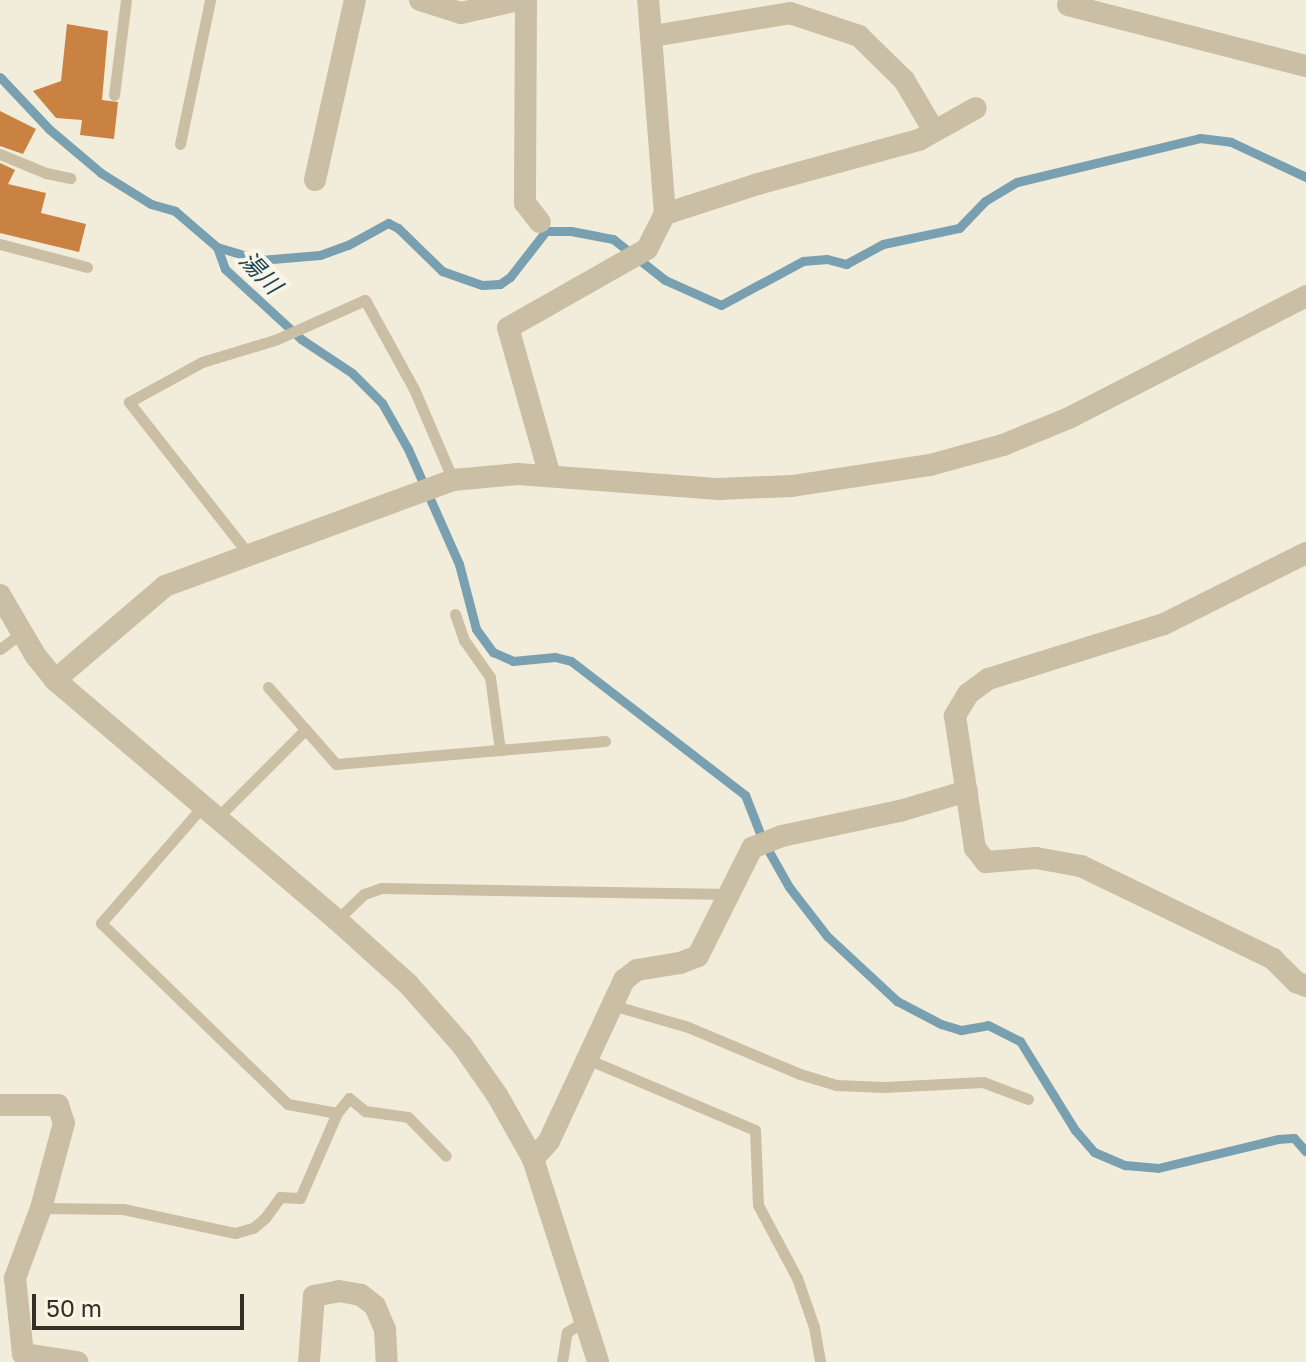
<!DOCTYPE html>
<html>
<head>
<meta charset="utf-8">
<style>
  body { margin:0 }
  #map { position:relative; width:1306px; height:1362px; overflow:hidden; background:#f2ecda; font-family:"Golos Text","Noto Sans JP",sans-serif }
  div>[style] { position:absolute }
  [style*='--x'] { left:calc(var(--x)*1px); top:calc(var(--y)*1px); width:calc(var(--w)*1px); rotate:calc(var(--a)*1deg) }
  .stream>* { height:9px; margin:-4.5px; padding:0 4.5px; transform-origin:4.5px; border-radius:4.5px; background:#78a0b0 }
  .building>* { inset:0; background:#c98241 }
  .service>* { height:11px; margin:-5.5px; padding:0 5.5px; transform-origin:5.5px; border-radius:5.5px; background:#cabfa5 }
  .minor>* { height:22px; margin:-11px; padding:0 11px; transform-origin:11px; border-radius:11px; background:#cabfa5 }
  span { translate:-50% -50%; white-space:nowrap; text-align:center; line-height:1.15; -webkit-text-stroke:8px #faf5e6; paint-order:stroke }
  .water-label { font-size:24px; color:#1b4658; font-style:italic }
  .scale { position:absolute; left:32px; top:1294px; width:212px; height:36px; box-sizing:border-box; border:4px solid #362f27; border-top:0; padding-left:10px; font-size:24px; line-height:28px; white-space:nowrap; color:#362f27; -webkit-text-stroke:6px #faf5e6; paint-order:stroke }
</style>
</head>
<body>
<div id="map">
  <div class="stream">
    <div style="--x:0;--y:77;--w:71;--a:46.7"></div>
    <div style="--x:49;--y:129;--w:68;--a:40.2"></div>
    <div style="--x:101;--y:173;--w:59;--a:31.8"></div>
    <div style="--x:151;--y:204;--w:25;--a:16"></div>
    <div style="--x:175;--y:211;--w:55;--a:40.6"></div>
    <div style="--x:217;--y:247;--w:23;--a:70"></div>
    <div style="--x:225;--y:269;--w:103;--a:42.6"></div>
    <div style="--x:301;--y:339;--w:61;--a:33.7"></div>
    <div style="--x:352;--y:373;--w:42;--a:45"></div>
    <div style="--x:382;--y:403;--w:53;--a:60.5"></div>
    <div style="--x:408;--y:449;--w:126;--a:66.1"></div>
    <div style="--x:459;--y:564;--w:67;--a:75.3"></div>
    <div style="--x:476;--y:629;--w:29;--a:54"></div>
    <div style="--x:493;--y:652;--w:22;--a:24"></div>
    <div style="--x:513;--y:661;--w:42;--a:-5.4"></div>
    <div style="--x:555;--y:657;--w:16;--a:14"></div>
    <div style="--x:571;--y:661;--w:220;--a:37.6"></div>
    <div style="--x:745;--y:795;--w:49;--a:68.6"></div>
    <div style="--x:763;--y:841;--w:53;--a:60.5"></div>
    <div style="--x:789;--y:887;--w:62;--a:52.2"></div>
    <div style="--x:827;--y:936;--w:96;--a:42.9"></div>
    <div style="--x:897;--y:1001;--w:50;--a:27.6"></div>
    <div style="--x:941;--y:1024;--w:21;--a:17"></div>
    <div style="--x:961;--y:1030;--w:27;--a:-10"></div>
    <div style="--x:988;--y:1025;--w:36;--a:27"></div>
    <div style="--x:1020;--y:1041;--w:105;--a:58.3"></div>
    <div style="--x:1075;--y:1130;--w:29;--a:49"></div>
    <div style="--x:1094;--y:1152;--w:34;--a:23"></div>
    <div style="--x:1125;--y:1165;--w:33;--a:5"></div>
    <div style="--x:1158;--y:1168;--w:123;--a:-13.6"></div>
    <div style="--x:1278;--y:1139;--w:16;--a:-4"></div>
    <div style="--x:1294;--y:1138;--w:18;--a:49"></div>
    <div style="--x:217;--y:247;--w:45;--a:16.8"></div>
    <div style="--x:260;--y:260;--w:60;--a:-4.8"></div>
    <div style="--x:320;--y:255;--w:30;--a:-20"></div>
    <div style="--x:348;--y:245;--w:46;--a:-28.8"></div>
    <div style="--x:388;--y:223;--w:11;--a:27"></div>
    <div style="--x:398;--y:228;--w:62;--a:44.3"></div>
    <div style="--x:442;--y:271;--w:42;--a:19.3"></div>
    <div style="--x:482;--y:285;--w:18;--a:-3"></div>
    <div style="--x:500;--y:284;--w:12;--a:-35"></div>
    <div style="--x:510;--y:277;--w:58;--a:-52"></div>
    <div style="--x:546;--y:231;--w:25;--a:0"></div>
    <div style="--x:571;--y:231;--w:43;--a:10.8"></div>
    <div style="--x:613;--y:239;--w:66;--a:38.3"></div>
    <div style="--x:665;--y:280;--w:61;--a:24.1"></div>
    <div style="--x:721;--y:305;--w:93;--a:-28.2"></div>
    <div style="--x:803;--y:261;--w:24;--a:-5"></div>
    <div style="--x:827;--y:259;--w:20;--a:15"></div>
    <div style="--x:846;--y:264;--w:42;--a:-28.4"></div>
    <div style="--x:883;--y:244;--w:78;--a:-11.9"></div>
    <div style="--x:959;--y:228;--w:37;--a:-46"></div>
    <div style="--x:985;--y:201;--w:37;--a:-31"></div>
    <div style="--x:1017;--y:182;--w:188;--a:-13.5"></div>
    <div style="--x:1200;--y:138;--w:31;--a:7"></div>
    <div style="--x:1231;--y:142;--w:83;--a:25"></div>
  </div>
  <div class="building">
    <div style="clip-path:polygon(67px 24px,108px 31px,102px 100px,118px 102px,114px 139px,80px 135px,82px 120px,56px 118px,33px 91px,61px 81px)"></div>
    <div style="clip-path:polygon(0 111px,36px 129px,23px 154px,0 146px)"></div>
    <div style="clip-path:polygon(0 163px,15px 170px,8px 184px,46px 193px,41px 213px,86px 224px,79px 252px,0 233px)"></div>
  </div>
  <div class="service">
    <div style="--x:114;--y:95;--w:96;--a:-82.8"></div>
    <div style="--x:180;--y:144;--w:147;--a:-78.2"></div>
    <div style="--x:0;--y:154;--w:50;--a:22.4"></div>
    <div style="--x:46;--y:173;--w:25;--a:12"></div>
    <div style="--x:0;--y:244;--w:90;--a:14.8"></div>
    <div style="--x:250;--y:556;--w:196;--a:-128.2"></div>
    <div style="--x:129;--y:402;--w:83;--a:-28.7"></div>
    <div style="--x:202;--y:362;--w:76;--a:-16.8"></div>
    <div style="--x:275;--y:340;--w:98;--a:-24"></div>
    <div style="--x:365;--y:300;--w:102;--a:61.2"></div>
    <div style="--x:414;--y:389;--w:99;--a:66.8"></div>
    <div style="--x:455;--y:614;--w:28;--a:71"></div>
    <div style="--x:464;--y:640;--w:45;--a:54.9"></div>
    <div style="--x:490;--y:677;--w:74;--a:82.2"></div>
    <div style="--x:0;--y:649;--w:26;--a:-37"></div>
    <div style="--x:268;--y:687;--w:103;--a:48.6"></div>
    <div style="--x:336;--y:764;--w:270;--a:-4.9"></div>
    <div style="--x:202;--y:807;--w:154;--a:131"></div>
    <div style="--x:101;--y:923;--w:260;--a:44.1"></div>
    <div style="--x:288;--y:1104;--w:50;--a:10.4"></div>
    <div style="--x:337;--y:1113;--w:19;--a:-51"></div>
    <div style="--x:349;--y:1098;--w:21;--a:39"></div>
    <div style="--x:365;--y:1111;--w:43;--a:7.9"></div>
    <div style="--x:408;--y:1117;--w:54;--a:45.7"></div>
    <div style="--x:216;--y:819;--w:127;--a:-45"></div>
    <div style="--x:337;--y:920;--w:37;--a:-44"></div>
    <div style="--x:364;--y:894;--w:18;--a:-19"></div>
    <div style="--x:381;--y:888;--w:348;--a:1"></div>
    <div style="--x:612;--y:1005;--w:79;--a:16.1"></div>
    <div style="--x:688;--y:1027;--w:121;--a:22.8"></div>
    <div style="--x:800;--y:1074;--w:38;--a:17"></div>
    <div style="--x:836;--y:1085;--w:48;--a:2.4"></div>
    <div style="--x:884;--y:1087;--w:99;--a:-2.9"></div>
    <div style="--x:983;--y:1082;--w:48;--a:20.7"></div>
    <div style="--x:587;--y:1059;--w:182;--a:22.9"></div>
    <div style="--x:755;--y:1130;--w:75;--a:87.7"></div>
    <div style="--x:758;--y:1205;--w:83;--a:61.9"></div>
    <div style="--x:797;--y:1278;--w:52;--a:70.9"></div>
    <div style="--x:814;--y:1327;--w:36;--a:80"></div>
    <div style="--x:41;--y:1208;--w:82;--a:0.7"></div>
    <div style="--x:123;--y:1209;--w:115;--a:12.1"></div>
    <div style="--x:235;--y:1233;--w:19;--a:-16"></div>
    <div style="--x:253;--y:1228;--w:16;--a:-40"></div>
    <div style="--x:265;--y:1218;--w:26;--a:-54"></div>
    <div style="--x:280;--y:1197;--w:20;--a:3"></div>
    <div style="--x:300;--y:1198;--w:93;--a:-66.5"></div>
    <div style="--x:562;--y:1362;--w:30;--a:-81"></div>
    <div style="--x:567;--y:1332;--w:23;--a:-31"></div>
  </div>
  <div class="minor">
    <div style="--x:420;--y:0;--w:43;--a:17.6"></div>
    <div style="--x:461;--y:13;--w:58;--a:-12.8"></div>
    <div style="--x:526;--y:0;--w:203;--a:90.3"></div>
    <div style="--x:525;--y:203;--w:24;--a:52"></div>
    <div style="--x:1068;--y:5;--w:246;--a:14.4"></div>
    <div style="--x:653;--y:36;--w:139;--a:-9.5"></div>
    <div style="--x:790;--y:13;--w:73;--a:18.4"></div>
    <div style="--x:859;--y:36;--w:63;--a:44.4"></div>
    <div style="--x:904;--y:80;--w:59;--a:59.5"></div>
    <div style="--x:315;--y:180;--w:184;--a:-77.5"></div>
    <div style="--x:665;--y:214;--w:98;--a:-17.9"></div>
    <div style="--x:758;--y:184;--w:167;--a:-15.3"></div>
    <div style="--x:919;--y:140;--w:65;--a:-29.3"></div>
    <div style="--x:550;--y:476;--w:154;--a:-105.8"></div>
    <div style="--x:508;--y:328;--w:160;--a:-29.6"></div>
    <div style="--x:647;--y:249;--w:39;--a:-63"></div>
    <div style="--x:665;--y:214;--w:215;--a:-94.5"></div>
    <div style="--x:1306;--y:553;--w:159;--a:153.4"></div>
    <div style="--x:1164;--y:624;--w:184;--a:162.6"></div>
    <div style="--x:988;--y:679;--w:25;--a:143"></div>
    <div style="--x:968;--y:694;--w:26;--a:121"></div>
    <div style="--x:955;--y:716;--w:134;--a:81.4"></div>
    <div style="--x:975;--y:848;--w:18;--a:52"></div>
    <div style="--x:986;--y:862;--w:50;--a:-4.6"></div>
    <div style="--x:1036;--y:858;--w:46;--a:10.1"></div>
    <div style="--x:1081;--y:866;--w:213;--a:25.8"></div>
    <div style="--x:1273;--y:959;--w:33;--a:45"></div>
    <div style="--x:1296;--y:982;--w:11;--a:22"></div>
    <div style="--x:0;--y:595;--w:69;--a:59.7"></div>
    <div style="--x:35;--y:655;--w:32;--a:51"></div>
    <div style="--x:55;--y:680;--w:370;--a:40.4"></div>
    <div style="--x:337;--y:920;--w:96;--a:42"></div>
    <div style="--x:408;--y:984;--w:81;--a:48.5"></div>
    <div style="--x:462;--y:1045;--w:61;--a:55"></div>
    <div style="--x:497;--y:1095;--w:73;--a:60.6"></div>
    <div style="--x:533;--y:1159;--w:213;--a:72.2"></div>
    <div style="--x:55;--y:680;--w:145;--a:-40.5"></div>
    <div style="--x:165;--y:586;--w:307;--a:-20.2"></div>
    <div style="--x:453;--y:480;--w:65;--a:-5.3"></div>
    <div style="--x:518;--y:474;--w:202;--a:4.3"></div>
    <div style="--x:719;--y:489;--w:73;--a:-2.4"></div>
    <div style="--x:792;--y:486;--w:140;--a:-8.7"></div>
    <div style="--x:930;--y:465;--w:76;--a:-15.3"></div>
    <div style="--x:1003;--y:445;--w:71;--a:-22.2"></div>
    <div style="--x:1069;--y:418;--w:267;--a:-27.2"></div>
    <div style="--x:0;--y:1105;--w:58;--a:0"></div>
    <div style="--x:58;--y:1105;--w:19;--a:72"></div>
    <div style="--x:64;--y:1123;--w:88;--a:105.1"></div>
    <div style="--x:41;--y:1208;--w:75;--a:110.4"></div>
    <div style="--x:15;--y:1278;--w:76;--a:84"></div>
    <div style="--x:23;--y:1354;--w:55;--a:8.4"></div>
    <div style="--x:533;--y:1159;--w:24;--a:-48"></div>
    <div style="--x:549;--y:1141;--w:178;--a:-65"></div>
    <div style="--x:624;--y:980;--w:16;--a:-38"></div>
    <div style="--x:637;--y:970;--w:44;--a:-9.2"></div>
    <div style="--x:680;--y:963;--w:19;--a:-21"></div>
    <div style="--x:698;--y:956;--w:121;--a:-63.4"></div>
    <div style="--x:752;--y:848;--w:32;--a:-22"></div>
    <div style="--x:782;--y:836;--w:121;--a:-12"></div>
    <div style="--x:900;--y:811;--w:70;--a:-16.6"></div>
    <div style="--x:309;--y:1362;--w:66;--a:-85.7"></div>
    <div style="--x:314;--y:1296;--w:25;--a:-11"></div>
    <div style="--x:339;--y:1291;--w:22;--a:10"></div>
    <div style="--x:361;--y:1295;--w:18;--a:38"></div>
    <div style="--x:375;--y:1306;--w:25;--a:67"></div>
    <div style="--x:385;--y:1329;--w:33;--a:87"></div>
  </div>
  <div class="water-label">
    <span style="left:261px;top:272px;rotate:46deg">湯川</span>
  </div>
  <div class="scale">50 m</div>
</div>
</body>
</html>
